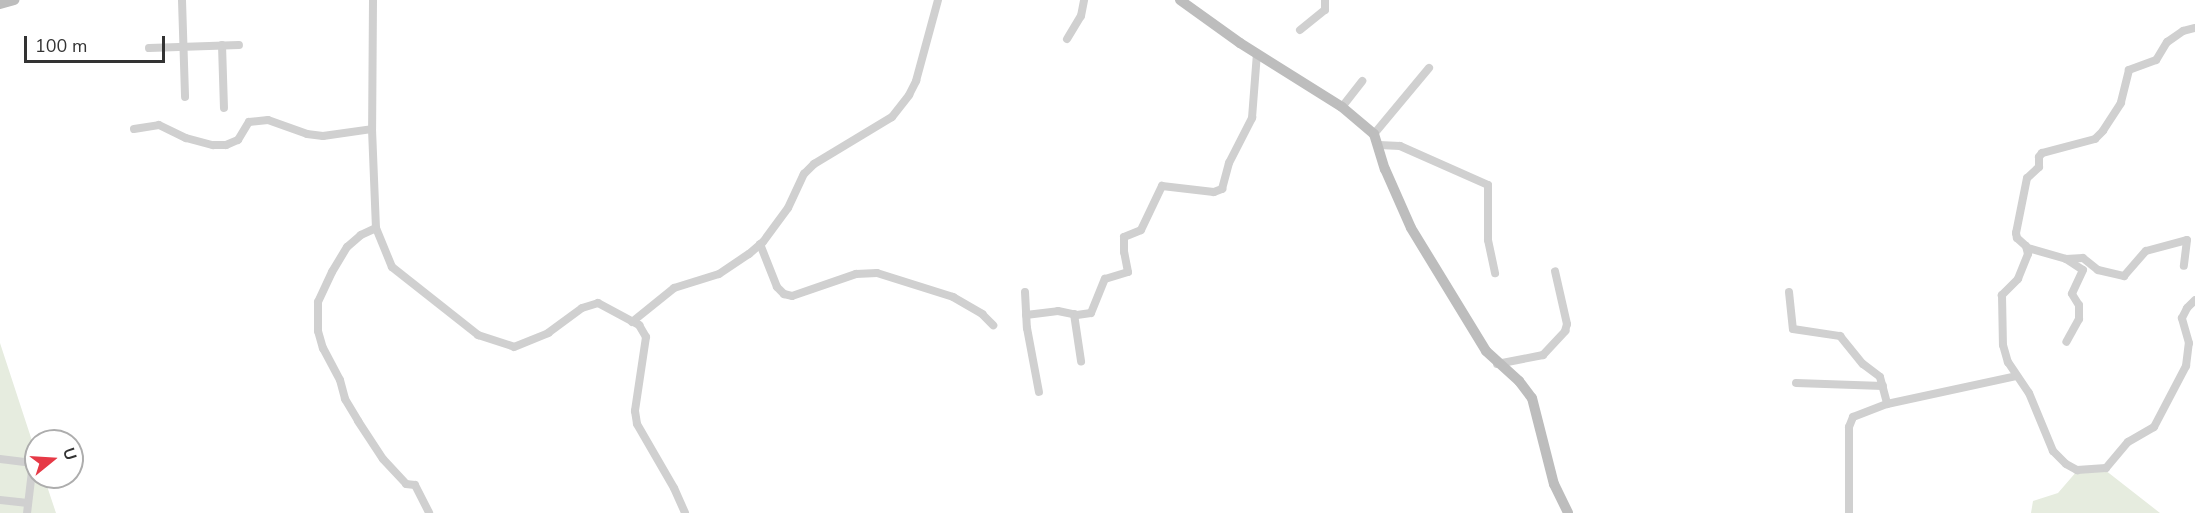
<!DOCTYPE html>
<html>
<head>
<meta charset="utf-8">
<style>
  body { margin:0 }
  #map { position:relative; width:2195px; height:513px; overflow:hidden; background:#fff; font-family:"Nunito Sans",sans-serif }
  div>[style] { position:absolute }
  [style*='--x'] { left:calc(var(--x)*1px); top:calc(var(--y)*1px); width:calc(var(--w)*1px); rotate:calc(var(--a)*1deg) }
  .green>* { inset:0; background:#e6ecdf }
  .street>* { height:8px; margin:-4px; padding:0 4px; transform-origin:4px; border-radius:4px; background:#d0d0d0 }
  .secondary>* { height:10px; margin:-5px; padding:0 5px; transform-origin:5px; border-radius:5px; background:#bdbdbd }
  span { translate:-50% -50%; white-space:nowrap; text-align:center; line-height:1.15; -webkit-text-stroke:6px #fff; paint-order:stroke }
  .north { position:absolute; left:24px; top:429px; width:60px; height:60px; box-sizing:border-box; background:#fff; border:2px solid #adadad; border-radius:50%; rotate:72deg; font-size:16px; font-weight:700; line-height:24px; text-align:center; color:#333 }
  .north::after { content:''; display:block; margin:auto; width:21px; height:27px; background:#e63946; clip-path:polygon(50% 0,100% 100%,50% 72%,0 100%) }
  .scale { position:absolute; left:24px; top:36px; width:141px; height:27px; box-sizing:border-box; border:3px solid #333; border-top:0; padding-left:8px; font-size:18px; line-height:21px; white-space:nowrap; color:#333; -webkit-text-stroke:4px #fff; paint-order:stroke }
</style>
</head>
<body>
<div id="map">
  <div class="green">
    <div style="clip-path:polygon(0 343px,36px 453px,36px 477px,44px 477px,56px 513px,0 513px)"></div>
    <div style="clip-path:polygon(2105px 470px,2160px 513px,2031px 513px,2033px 501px,2058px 493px,2077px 471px)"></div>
  </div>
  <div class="street">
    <div style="--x:182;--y:0;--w:97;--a:88.2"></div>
    <div style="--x:373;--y:0;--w:129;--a:90.4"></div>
    <div style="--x:372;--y:129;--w:99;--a:87.7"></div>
    <div style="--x:376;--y:228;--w:42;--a:67.7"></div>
    <div style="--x:392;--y:267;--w:110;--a:38.3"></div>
    <div style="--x:478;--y:335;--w:38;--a:18"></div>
    <div style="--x:514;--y:347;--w:37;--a:-22"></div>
    <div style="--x:548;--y:333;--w:42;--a:-36.3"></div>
    <div style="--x:582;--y:308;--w:17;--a:-17"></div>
    <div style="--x:598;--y:303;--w:47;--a:28.2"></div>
    <div style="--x:639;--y:325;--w:14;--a:60"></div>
    <div style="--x:646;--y:337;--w:75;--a:98.5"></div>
    <div style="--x:635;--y:411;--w:13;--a:81"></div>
    <div style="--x:637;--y:424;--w:74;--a:60"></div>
    <div style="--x:674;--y:488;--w:27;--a:66"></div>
    <div style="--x:2195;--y:28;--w:12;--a:166"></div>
    <div style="--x:2183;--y:31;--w:19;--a:145"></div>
    <div style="--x:2167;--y:42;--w:21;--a:121"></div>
    <div style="--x:2156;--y:60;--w:29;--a:160"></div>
    <div style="--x:2129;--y:70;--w:34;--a:104"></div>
    <div style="--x:2121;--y:103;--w:33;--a:123"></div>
    <div style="--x:2103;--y:131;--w:11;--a:135"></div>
    <div style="--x:2095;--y:139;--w:55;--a:165.2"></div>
    <div style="--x:2042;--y:153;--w:5;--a:127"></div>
    <div style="--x:2039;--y:157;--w:10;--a:90"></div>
    <div style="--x:2039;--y:167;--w:16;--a:137"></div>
    <div style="--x:2027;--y:178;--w:56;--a:101.3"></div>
    <div style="--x:2016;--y:233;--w:5;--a:79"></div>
    <div style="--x:2017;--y:238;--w:12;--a:42"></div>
    <div style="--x:2026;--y:246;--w:8;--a:76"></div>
    <div style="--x:2028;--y:254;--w:27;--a:112"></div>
    <div style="--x:2018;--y:279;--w:23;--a:135"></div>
    <div style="--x:2002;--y:295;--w:50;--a:88.9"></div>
    <div style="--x:2003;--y:345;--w:18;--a:74"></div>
    <div style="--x:2008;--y:362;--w:37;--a:56"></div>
    <div style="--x:2029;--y:393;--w:63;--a:67.5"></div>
    <div style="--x:2053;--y:451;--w:18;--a:45"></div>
    <div style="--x:2066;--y:464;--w:13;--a:29"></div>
    <div style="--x:2077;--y:470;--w:29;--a:-4"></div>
    <div style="--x:2106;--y:468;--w:34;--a:-50"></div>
    <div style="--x:2128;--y:442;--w:30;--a:-30"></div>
    <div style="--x:2154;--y:427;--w:69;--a:-62.3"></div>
    <div style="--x:2186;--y:366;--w:23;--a:-83"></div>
    <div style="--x:2189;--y:343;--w:26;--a:-106"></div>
    <div style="--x:2182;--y:318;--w:11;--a:-63"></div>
    <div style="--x:2187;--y:308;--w:11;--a:-45"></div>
    <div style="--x:1300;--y:30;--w:32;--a:-39"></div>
    <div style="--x:1325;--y:10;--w:10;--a:-90"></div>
    <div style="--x:1067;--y:39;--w:27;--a:-59"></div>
    <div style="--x:1081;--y:16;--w:16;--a:-79"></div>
    <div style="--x:222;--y:45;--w:63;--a:88.2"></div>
    <div style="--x:149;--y:48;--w:90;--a:-1.9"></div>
    <div style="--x:1342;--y:107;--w:33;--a:-52"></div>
    <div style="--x:134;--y:129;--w:25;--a:-9"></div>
    <div style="--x:159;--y:125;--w:30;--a:26"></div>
    <div style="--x:186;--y:138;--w:28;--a:15"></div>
    <div style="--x:213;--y:145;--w:13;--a:0"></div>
    <div style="--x:226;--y:145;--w:13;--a:-23"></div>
    <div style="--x:238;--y:140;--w:21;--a:-59"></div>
    <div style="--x:249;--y:122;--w:19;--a:-6"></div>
    <div style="--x:268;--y:120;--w:41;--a:19.7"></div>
    <div style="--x:307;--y:134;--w:16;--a:7"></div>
    <div style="--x:323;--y:136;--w:49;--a:-8.1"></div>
    <div style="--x:1374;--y:134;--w:86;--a:-50.2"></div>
    <div style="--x:1379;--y:145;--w:21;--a:3"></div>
    <div style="--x:1400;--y:146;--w:96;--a:23.9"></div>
    <div style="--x:1488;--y:185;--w:55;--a:90"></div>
    <div style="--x:1488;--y:240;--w:34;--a:78"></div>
    <div style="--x:376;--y:228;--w:17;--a:155"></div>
    <div style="--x:361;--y:235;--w:18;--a:139"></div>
    <div style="--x:347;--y:247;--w:29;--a:121"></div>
    <div style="--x:332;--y:272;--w:33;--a:115"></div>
    <div style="--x:318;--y:302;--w:29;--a:90"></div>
    <div style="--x:318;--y:331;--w:18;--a:74"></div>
    <div style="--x:323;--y:348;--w:36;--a:62"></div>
    <div style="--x:340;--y:380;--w:20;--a:75"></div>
    <div style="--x:345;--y:399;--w:26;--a:59"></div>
    <div style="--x:358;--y:421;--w:45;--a:56.7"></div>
    <div style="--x:383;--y:459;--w:34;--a:47"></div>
    <div style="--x:406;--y:484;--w:9;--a:6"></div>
    <div style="--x:415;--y:485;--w:31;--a:63"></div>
    <div style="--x:760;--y:244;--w:46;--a:68.4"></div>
    <div style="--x:777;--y:287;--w:10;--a:45"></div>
    <div style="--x:784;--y:294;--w:8;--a:14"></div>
    <div style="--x:792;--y:296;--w:68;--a:-19"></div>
    <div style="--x:856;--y:274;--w:21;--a:-3"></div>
    <div style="--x:877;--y:273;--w:80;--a:17.5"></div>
    <div style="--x:953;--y:297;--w:34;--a:30"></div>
    <div style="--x:982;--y:314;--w:16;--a:45"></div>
    <div style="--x:2028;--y:248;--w:40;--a:16"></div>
    <div style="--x:2066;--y:259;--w:20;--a:33"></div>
    <div style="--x:2083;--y:270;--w:26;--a:115"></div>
    <div style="--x:2072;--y:294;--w:13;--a:58"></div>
    <div style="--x:2079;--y:305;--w:14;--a:90"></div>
    <div style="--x:2079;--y:319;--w:26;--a:119"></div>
    <div style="--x:2066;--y:259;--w:17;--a:-3"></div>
    <div style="--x:2083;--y:258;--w:19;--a:39"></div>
    <div style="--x:2098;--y:270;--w:27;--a:13"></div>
    <div style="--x:2124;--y:276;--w:33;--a:-49"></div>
    <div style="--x:2146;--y:251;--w:42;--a:-15"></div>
    <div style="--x:2187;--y:240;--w:26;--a:97"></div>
    <div style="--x:1025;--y:292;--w:36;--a:87"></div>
    <div style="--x:1027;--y:328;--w:65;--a:79.4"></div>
    <div style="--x:1789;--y:292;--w:37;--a:84"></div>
    <div style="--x:1793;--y:329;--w:48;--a:8.5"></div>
    <div style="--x:1840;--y:336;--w:36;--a:51"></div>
    <div style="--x:1863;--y:364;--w:21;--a:37"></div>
    <div style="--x:1880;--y:377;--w:28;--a:75"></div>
    <div style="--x:1074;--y:314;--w:48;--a:81.5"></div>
    <div style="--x:1026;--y:315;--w:32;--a:-7"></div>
    <div style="--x:1058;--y:311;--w:19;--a:12"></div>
    <div style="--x:1077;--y:315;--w:14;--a:-8"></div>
    <div style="--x:1091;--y:313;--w:37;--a:-68"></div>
    <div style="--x:1105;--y:279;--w:24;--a:-17"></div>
    <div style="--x:1128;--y:272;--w:20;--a:-101"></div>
    <div style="--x:1124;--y:252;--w:15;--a:-90"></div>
    <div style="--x:1124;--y:237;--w:18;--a:-22"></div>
    <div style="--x:1141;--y:230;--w:49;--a:-64.5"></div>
    <div style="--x:1162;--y:186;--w:52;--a:6.6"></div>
    <div style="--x:1214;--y:192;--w:9;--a:-21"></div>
    <div style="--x:1222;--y:189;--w:27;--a:-75"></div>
    <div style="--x:1229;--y:163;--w:51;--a:-62.9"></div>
    <div style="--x:1252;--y:118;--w:65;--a:-85.6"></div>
    <div style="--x:632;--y:322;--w:54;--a:-39"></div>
    <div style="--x:674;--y:288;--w:47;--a:-17.3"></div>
    <div style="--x:719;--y:274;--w:36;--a:-34"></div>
    <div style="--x:749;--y:254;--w:18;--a:-41"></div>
    <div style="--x:763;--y:242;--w:42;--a:-53.7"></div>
    <div style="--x:788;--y:208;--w:38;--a:-65"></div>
    <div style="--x:804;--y:174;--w:14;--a:-45"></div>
    <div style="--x:814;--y:164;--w:91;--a:-31.1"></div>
    <div style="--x:892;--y:117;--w:28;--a:-52"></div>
    <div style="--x:909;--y:95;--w:16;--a:-63"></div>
    <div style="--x:916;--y:81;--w:84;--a:-74.8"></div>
    <div style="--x:1497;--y:364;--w:47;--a:-11.1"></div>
    <div style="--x:1543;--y:355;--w:33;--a:-47"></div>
    <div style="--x:1565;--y:331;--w:7;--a:-74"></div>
    <div style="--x:1567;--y:324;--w:54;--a:-102.8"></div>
    <div style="--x:1796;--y:383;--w:87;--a:2"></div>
    <div style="--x:0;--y:459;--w:33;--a:7"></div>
    <div style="--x:33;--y:463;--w:50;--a:96.8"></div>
    <div style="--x:0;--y:500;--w:28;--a:6"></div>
    <div style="--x:1849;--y:513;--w:86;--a:-90"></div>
    <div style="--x:1849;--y:427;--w:11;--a:-68"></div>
    <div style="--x:1853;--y:417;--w:36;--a:-21"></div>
    <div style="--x:1887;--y:404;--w:132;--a:-12.2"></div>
  </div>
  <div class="secondary">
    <div style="--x:1180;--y:0;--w:74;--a:35.6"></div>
    <div style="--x:1240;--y:43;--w:120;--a:32.1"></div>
    <div style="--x:1342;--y:107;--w:42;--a:40.2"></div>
    <div style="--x:1374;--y:134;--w:37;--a:73"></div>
    <div style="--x:1385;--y:169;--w:64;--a:66.2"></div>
    <div style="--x:1411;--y:228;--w:144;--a:58.6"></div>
    <div style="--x:1486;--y:351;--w:45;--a:42.3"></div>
    <div style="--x:1519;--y:381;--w:21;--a:53"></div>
    <div style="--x:1532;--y:398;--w:89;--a:75.7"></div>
    <div style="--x:1554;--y:484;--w:32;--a:64"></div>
    <div style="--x:0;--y:4;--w:15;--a:-16"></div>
  </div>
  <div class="north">U</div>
  <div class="scale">100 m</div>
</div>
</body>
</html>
